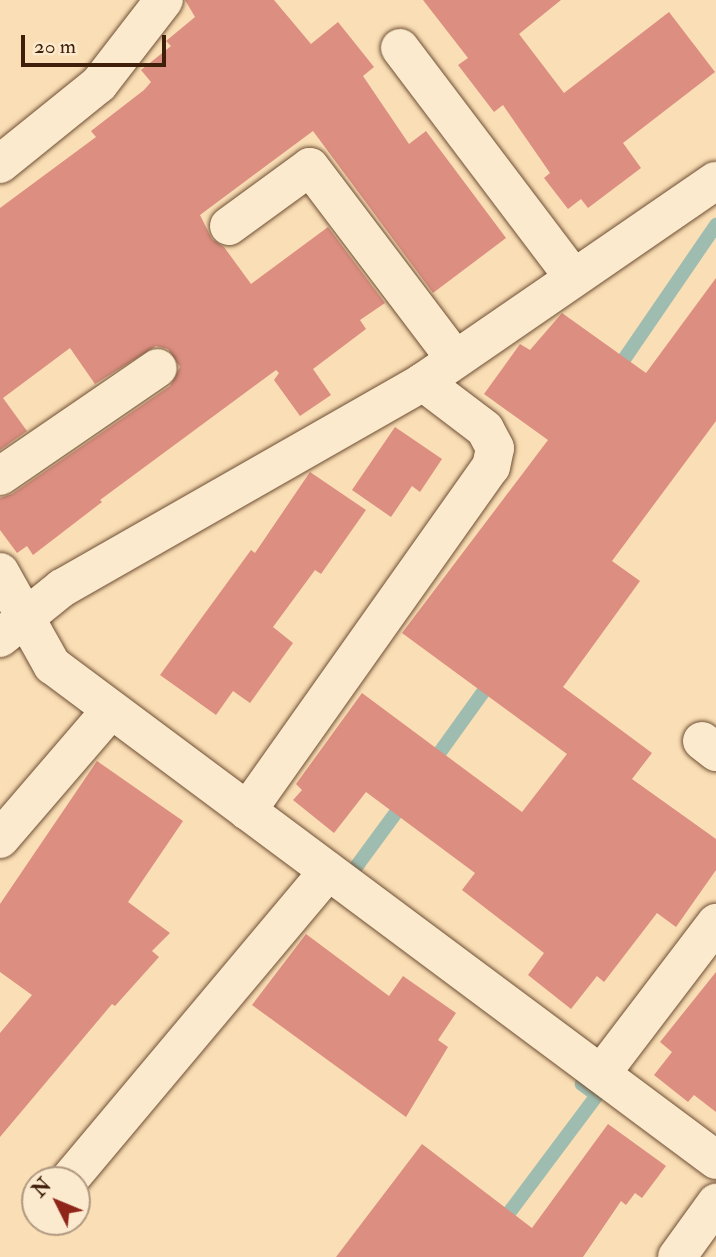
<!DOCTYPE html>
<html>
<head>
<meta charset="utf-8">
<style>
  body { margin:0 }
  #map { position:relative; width:716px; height:1257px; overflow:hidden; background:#fadeb5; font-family:"IM FELL Double Pica",serif }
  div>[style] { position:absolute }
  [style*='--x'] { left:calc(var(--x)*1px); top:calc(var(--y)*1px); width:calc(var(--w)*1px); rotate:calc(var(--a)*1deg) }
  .stream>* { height:14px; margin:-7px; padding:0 7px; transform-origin:7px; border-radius:7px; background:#9ebcaf }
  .building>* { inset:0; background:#dc8e81 }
  .roads { filter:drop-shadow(0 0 2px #6e4f34) drop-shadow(0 0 2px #6e4f34) }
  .minor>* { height:38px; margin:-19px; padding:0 19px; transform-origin:19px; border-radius:19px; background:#fceacf }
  span { translate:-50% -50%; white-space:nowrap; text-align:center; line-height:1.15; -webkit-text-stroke:7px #fceacf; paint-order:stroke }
  .north { position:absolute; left:21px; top:1166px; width:70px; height:70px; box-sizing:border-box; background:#fceacf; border:2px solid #b09980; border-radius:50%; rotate:313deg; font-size:19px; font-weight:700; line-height:28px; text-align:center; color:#3f1f09 }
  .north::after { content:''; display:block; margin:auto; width:24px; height:32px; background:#8f2418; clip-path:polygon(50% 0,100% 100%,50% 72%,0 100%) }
  .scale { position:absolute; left:21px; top:35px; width:145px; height:32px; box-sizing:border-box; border:4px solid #3f1f09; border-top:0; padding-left:9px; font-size:21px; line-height:24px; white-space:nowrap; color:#3f1f09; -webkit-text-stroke:5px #fceacf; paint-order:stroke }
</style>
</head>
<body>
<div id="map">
  <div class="stream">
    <div style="--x:614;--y:374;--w:181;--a:-55.6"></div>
    <div style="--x:430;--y:766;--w:110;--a:-54.3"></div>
    <div style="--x:345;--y:882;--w:103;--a:-53.7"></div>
    <div style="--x:476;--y:1257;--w:202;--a:-53.2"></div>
    <div style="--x:597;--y:1095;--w:19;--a:-144"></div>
  </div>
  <div class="building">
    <div style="clip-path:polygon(185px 0,274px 0,311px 44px,338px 22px,374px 67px,363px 76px,409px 144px,426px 131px,506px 238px,433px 293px,313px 131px,200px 215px,212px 239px,224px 247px,251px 284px,328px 227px,385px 303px,360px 320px,366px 329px,313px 369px,331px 395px,300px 416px,274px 380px,279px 373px,276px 370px,100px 500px,102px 502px,33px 555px,27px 546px,17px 553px,0 530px,0 498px,12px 494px,170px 386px,180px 367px,168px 349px,156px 346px,95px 384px,70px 348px,3px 398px,27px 431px,0 450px,0 208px,96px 137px,91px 131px,144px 90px,151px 82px,141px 70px,171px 46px,166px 41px,195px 17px)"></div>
    <div style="clip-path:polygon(423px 0,561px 0,519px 34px,564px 93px,669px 12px,715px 72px,623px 143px,641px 168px,588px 208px,581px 199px,568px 209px,544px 178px,550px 173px,503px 105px,494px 112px,458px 65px,468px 58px)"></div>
    <div style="clip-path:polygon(716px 278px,716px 421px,612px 561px,640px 581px,563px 687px,652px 753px,632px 779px,716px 839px,716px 870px,676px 927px,657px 913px,604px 982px,597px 976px,571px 1009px,528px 975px,544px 953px,462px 890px,475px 873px,366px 792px,334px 833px,293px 800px,302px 790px,296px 784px,362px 693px,522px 812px,567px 754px,402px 633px,548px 440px,484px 394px,520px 344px,530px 350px,562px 313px,646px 373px)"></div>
    <div style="clip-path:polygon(395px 427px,442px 459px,420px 492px,412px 486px,391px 517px,352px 490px)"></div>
    <div style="clip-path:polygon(310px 472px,366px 510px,321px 574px,315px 570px,273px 627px,293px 643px,250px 703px,233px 691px,216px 715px,160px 675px,251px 550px,255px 553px)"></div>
    <div style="clip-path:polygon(97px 761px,183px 821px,128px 902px,170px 933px,152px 951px,159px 957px,115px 1006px,112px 1004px,0 1137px,0 1033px,32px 995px,0 972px,0 904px)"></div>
    <div style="clip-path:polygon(306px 934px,389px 996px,403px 976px,456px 1013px,438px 1040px,448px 1047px,406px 1117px,252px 1005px)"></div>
    <div style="clip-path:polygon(716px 972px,716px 1112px,694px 1095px,688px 1102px,654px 1075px,672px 1052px,660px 1042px)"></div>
    <div style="clip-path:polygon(608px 1124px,666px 1166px,642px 1198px,635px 1193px,626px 1205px,621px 1201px,583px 1257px,336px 1257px,422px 1144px,532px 1228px)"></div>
  </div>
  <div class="roads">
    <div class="minor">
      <div style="--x:400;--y:48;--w:288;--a:52.9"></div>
      <div style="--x:0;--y:164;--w:127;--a:-38.9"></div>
      <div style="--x:99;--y:84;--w:106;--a:-52.3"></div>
      <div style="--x:229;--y:226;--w:100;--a:-36.1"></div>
      <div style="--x:310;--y:167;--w:241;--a:52.9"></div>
      <div style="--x:0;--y:476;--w:191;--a:-34.4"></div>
      <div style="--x:0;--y:572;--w:107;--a:60.8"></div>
      <div style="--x:52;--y:665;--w:828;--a:36.7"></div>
      <div style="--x:0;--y:638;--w:80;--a:-38.9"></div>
      <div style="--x:62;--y:588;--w:416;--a:-29.7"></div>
      <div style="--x:423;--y:382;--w:355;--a:-34.5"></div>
      <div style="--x:702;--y:741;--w:18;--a:38"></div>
      <div style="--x:247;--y:811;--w:422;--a:-54.7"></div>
      <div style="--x:491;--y:467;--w:19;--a:-78"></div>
      <div style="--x:495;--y:448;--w:21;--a:-118"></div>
      <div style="--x:485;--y:429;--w:78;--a:-142.8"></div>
      <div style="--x:0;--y:839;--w:170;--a:-49.3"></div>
      <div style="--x:601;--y:1074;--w:190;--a:-52.7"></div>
      <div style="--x:69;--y:1180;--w:403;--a:-50"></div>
      <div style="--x:677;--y:1257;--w:67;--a:-54.2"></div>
    </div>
  </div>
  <div class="north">N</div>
  <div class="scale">20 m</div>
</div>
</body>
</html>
